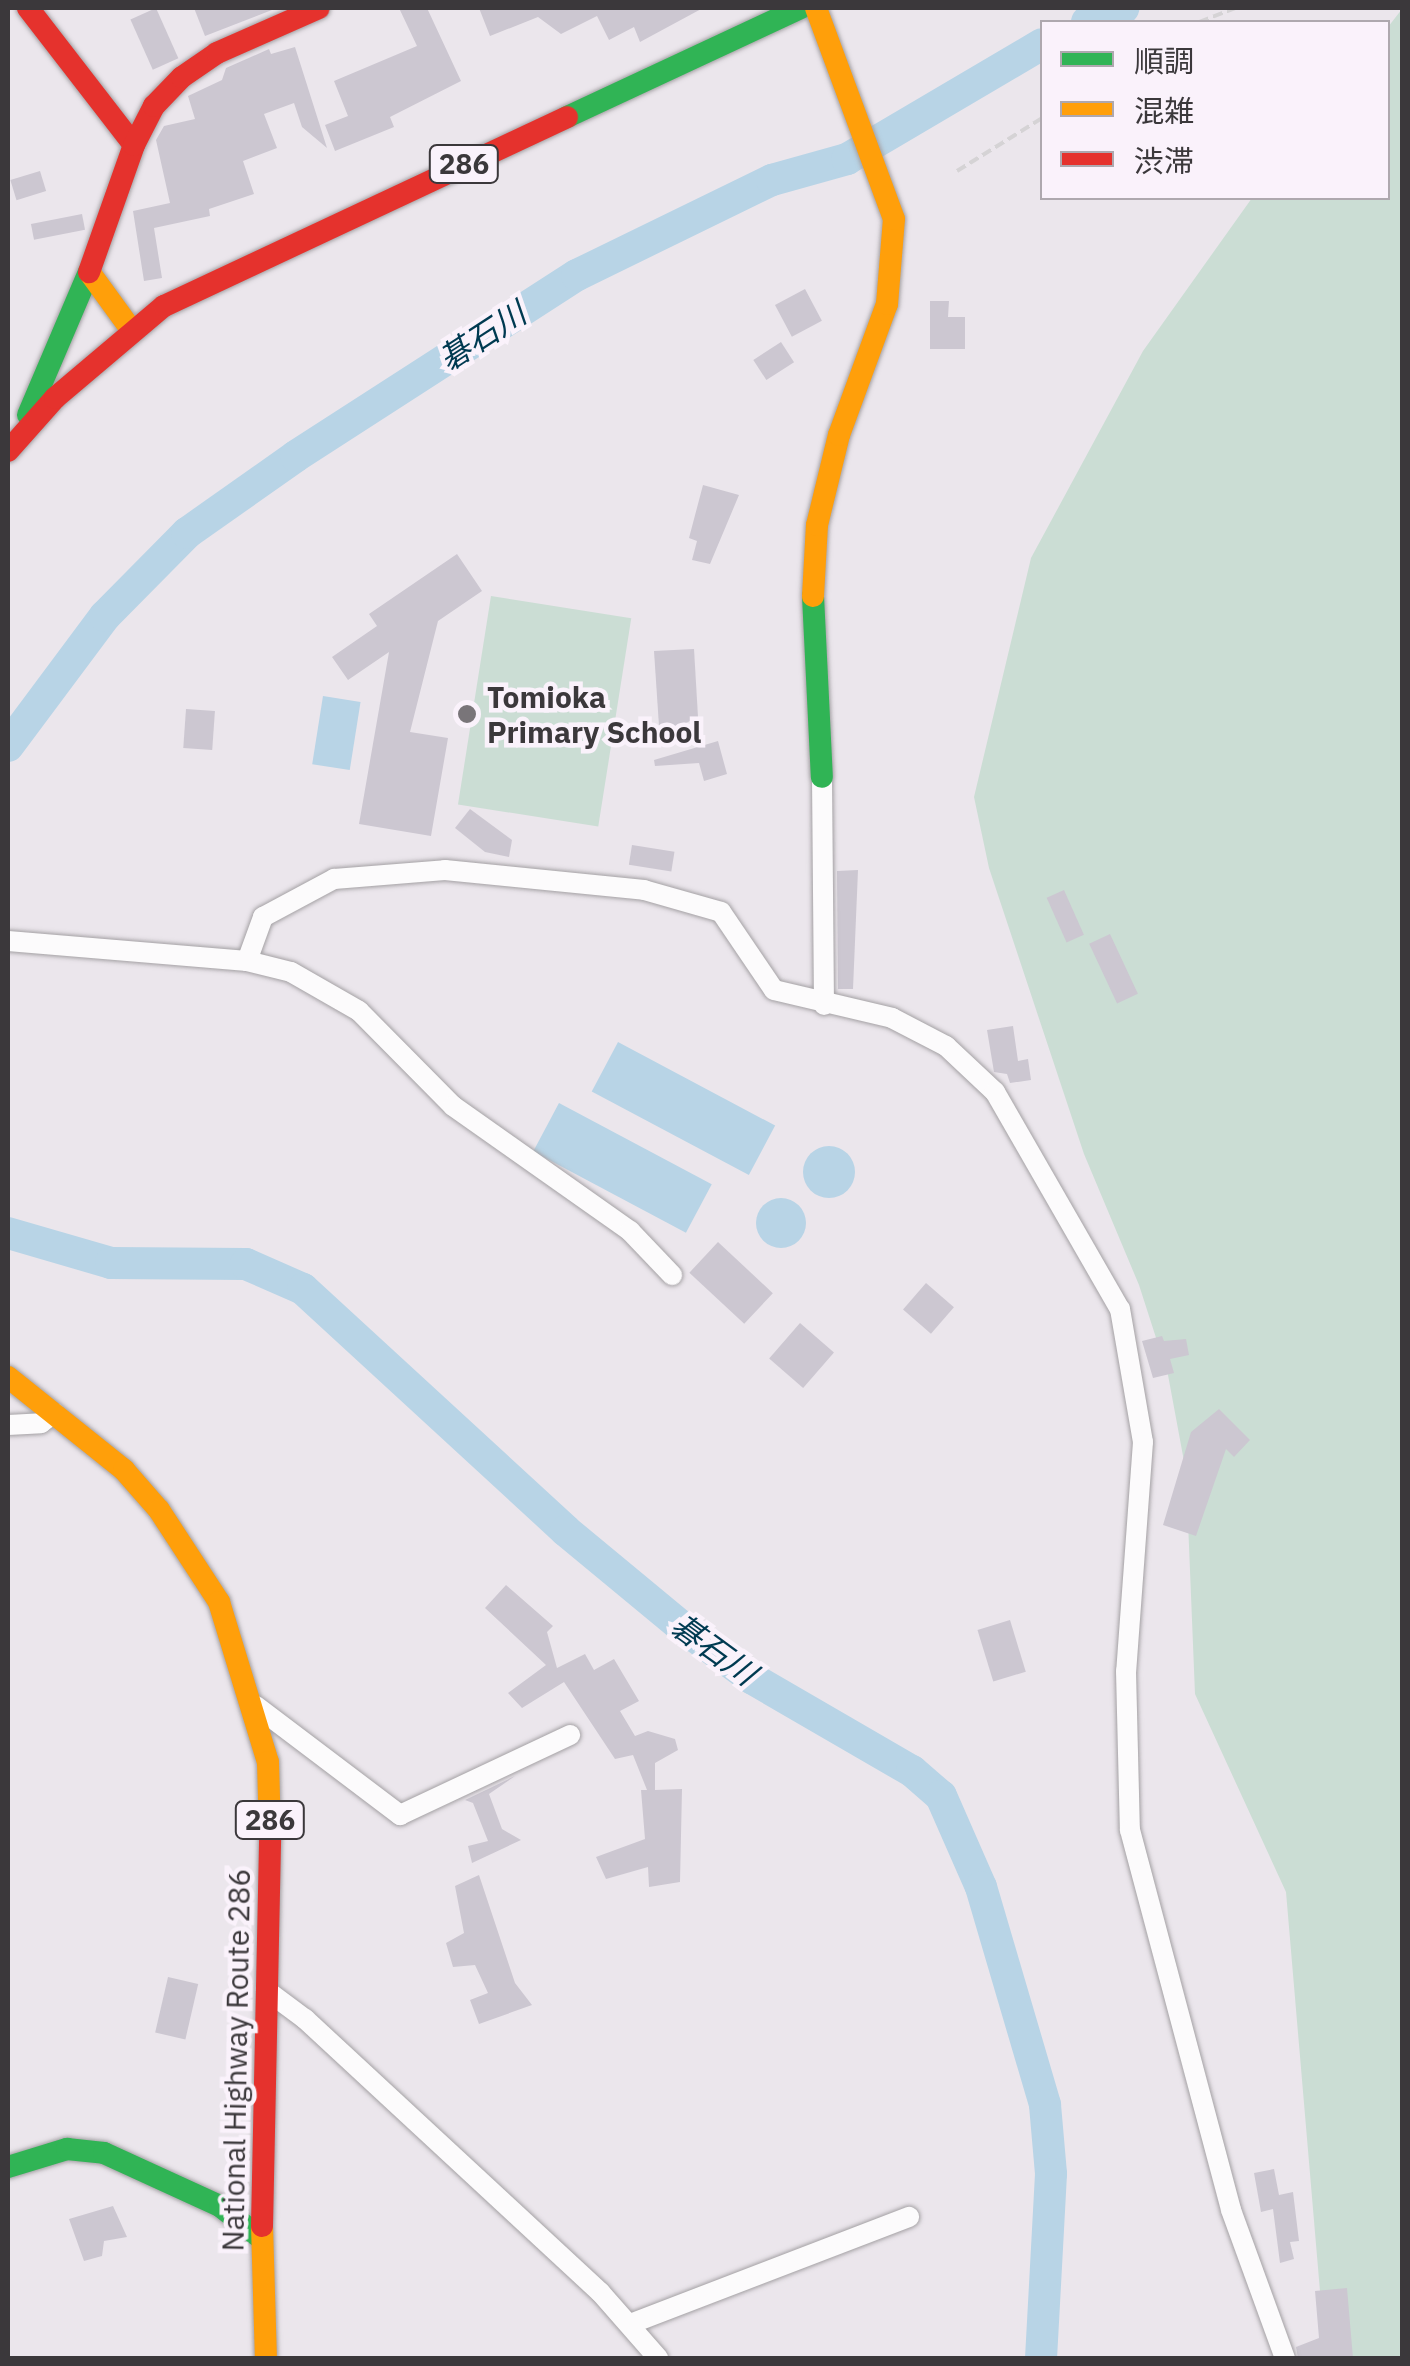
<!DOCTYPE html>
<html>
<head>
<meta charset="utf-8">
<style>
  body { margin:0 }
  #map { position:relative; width:1410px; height:2366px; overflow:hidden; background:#ebe6ec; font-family:"IBM Plex Sans","Noto Sans JP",sans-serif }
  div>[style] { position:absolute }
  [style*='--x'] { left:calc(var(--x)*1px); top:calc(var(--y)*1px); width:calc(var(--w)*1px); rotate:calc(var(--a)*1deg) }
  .green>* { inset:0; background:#cbddd4; transform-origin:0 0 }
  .water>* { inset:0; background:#b8d4e6; transform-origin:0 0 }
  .round { border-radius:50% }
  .river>* { height:32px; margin:-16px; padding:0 16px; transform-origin:16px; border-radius:16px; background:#b8d4e6 }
  .building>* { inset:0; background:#ccc7d1; transform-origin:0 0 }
  .path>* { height:4px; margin-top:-2px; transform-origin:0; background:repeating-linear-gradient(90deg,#d5d3d5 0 10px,transparent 0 15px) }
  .roads { filter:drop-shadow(0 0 2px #a4a1a4) drop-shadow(0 0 2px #a4a1a4) }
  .street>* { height:20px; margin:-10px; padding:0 10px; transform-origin:10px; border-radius:10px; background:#fcfbfc }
  .fast>* { height:22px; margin:-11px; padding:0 11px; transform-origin:11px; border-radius:11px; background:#30b455 }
  .slow>* { height:22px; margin:-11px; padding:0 11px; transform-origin:11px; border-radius:11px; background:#ff9f0a }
  .jam>* { height:22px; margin:-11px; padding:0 11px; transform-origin:11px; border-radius:11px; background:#e5322d }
  .dots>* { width:28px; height:28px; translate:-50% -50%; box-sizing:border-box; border:5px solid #faf2fb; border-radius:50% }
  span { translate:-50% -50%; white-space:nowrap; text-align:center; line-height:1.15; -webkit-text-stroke:9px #faf2fb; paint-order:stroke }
  .shield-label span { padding:2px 8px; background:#faf2fb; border:2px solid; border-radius:8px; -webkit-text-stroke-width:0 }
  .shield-label { font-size:28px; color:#3b383b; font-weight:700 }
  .poi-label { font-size:30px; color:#3b383b; font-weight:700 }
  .left { translate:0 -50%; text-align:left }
  .street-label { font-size:30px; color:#3b383b }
  .water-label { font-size:32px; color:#003a51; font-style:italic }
  .frame { position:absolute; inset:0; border:10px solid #3b383b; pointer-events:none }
  .legend { position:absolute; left:1040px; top:20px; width:350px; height:180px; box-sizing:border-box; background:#faf2fb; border:2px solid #aea8ae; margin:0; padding:12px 18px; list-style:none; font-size:30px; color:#3b383b }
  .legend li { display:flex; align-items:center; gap:20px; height:50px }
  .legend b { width:50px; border:2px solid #aea8ae }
</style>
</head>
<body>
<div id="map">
  <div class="green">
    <div style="clip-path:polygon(1402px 9px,1402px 2358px,1332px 2358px,1321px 2303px,1286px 1892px,1195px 1694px,1186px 1472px,1168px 1375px,1139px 1285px,1084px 1154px,989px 868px,974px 797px,1031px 558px,1143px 351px,1252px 198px,1388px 198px,1388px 27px)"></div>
    <div style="left:491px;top:596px;width:142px;height:211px;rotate:9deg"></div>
  </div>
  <div class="water">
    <div style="left:323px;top:696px;width:38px;height:69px;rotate:9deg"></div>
    <div style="left:618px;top:1042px;width:178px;height:56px;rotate:28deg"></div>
    <div style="left:559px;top:1103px;width:173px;height:55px;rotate:28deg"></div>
    <div class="round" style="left:803px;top:1146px;width:52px;height:52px"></div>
    <div class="round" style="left:756px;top:1198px;width:50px;height:50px"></div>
  </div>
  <div class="river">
    <div style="--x:1087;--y:22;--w:39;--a:-21"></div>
    <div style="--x:8;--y:746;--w:162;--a:-53.3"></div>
    <div style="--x:105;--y:616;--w:117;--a:-45.3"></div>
    <div style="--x:187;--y:533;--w:133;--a:-35.2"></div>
    <div style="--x:296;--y:456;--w:334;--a:-32.8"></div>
    <div style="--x:577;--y:275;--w:217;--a:-26"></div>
    <div style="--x:772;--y:180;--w:78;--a:-15.6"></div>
    <div style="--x:847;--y:159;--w:226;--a:-30.5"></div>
    <div style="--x:8;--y:1233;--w:107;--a:16.2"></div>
    <div style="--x:111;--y:1263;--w:135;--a:0.4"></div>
    <div style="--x:246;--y:1264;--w:62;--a:23.7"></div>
    <div style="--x:303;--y:1289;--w:357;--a:42.6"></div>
    <div style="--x:566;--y:1531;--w:149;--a:39.6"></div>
    <div style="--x:681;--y:1626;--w:89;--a:36.4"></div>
    <div style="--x:753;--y:1679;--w:184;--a:30.1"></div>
    <div style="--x:912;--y:1771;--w:38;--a:41"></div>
    <div style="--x:941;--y:1796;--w:99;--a:66.3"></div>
    <div style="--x:981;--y:1887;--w:227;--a:73.6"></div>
    <div style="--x:1045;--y:2105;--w:69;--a:85"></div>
    <div style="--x:1051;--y:2174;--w:184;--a:93.1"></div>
  </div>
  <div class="building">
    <div style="left:156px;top:8px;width:55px;height:28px;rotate:66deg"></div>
    <div style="clip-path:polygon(194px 8px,277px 8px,205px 36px)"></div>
    <div style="clip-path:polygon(399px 8px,427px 8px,461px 81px,390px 117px,394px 127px,335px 151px,325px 125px,348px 116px,334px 81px,417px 46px)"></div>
    <div style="clip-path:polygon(479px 8px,703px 8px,640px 42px,634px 27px,609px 40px,597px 16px,561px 34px,538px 17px,490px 36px)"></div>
    <div style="clip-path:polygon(295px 47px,327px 148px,302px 127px,294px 103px,264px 114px,277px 148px,243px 161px,254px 194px,209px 209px,210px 216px,154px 228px,162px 278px,144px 281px,133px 211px,170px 203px,156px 140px,164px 126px,195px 119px,188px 96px,222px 80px,226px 68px,269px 49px,271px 54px)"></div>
    <div style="left:40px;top:171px;width:21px;height:31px;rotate:73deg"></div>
    <div style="left:82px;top:214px;width:16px;height:52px;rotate:79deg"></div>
    <div style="left:805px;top:289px;width:36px;height:34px;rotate:62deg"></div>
    <div style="clip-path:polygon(930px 301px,949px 301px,948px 317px,965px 317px,965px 349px,930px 349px)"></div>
    <div style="left:781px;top:342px;width:24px;height:33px;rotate:57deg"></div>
    <div style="clip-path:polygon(703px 485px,739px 495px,710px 564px,692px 560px,697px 541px,689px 538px)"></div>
    <div style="clip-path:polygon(457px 554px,482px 591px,438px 621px,410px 732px,448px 738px,431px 836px,359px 824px,389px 652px,348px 680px,332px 657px,377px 626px,369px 614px)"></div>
    <div style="clip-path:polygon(694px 649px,698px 717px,670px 731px,659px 726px,654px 651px)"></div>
    <div style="left:186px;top:709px;width:29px;height:39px;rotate:4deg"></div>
    <div style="clip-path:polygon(718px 741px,727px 774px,704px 781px,699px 763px,655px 766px,654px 760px)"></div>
    <div style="clip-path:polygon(470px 809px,512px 840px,509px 857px,485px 852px,455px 828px)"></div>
    <div style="left:632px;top:845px;width:43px;height:20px;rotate:9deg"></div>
    <div style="clip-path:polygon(858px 870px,853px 989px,838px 989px,837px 871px)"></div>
    <div style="left:1064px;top:890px;width:49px;height:19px;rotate:66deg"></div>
    <div style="left:1110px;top:934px;width:66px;height:23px;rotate:65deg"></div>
    <div style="clip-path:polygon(1013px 1026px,1018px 1061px,1028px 1059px,1031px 1080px,1010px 1083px,1007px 1074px,994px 1072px,987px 1030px)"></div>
    <div style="left:718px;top:1242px;width:75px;height:42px;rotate:43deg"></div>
    <div style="left:926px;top:1283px;width:37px;height:35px;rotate:41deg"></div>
    <div style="left:800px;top:1323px;width:45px;height:47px;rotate:41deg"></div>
    <div style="clip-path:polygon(1162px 1336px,1164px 1341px,1186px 1339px,1189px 1355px,1170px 1359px,1174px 1373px,1153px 1378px,1142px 1341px)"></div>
    <div style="clip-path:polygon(1219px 1409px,1250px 1440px,1234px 1457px,1226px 1449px,1196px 1536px,1163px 1525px,1191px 1432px)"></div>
    <div style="clip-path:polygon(506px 1585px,553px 1626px,547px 1632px,557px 1668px,585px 1654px,594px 1670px,614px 1659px,639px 1701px,620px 1711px,635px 1736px,648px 1731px,675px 1739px,678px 1750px,655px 1763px,655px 1790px,682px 1789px,680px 1882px,649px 1887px,648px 1867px,606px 1879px,596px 1857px,645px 1839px,641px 1790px,647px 1790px,633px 1755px,615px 1759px,564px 1682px,522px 1708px,508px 1693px,546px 1665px,485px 1608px)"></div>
    <div style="left:1010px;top:1620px;width:54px;height:34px;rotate:73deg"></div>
    <div style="clip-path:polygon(515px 1776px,489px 1794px,502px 1829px,521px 1840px,472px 1863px,468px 1846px,488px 1841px,473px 1803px,465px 1800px)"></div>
    <div style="clip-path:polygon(479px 1875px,515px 1983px,532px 2005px,479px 2024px,470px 2000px,488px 1993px,475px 1965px,453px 1967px,446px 1943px,464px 1933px,455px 1886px)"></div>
    <div style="left:168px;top:1977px;width:31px;height:57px;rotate:13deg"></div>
    <div style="clip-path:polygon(1274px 2169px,1279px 2195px,1293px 2192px,1299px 2241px,1290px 2242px,1294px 2259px,1280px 2263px,1273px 2209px,1261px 2212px,1254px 2173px)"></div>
    <div style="clip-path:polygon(113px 2206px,127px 2237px,104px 2241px,102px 2256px,84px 2261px,69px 2219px)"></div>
    <div style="clip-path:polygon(1347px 2288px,1353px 2358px,1298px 2358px,1296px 2347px,1319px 2338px,1315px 2291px)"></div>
  </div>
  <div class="path">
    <div style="--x:1199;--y:22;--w:40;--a:-21"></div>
    <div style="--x:957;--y:171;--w:100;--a:-31.9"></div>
  </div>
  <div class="roads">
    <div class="street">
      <div style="--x:822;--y:777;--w:228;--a:89.5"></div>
      <div style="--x:8;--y:941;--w:240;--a:4.8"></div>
      <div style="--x:247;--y:961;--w:45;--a:14"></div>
      <div style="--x:291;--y:972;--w:78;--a:29.8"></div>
      <div style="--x:359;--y:1011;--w:134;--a:45.3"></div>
      <div style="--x:453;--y:1106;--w:217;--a:35.2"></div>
      <div style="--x:630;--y:1231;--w:61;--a:46.3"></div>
      <div style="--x:247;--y:961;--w:47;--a:-70"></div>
      <div style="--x:263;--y:917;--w:81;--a:-28.2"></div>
      <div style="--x:334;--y:879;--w:111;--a:-4.6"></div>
      <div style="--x:445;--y:870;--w:200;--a:5.7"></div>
      <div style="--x:644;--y:890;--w:80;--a:15.9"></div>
      <div style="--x:721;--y:912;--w:94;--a:55.8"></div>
      <div style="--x:774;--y:990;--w:121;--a:13.3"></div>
      <div style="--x:892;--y:1018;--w:61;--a:27.4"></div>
      <div style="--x:946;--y:1046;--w:67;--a:43.2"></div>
      <div style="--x:995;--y:1092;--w:250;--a:60.1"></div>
      <div style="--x:1120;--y:1309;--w:135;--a:80.2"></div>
      <div style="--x:1143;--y:1442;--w:230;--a:94.2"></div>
      <div style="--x:1126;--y:1671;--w:159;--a:88.6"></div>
      <div style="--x:1130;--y:1830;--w:393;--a:75.1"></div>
      <div style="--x:1231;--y:2210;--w:158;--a:70"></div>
      <div style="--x:8;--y:1425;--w:33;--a:-3"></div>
      <div style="--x:41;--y:1423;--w:17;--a:-36"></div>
      <div style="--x:256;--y:1706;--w:181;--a:37.1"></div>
      <div style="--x:400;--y:1815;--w:188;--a:-25.2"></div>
      <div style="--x:266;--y:1990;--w:49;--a:36.6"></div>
      <div style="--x:305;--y:2019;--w:402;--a:42.8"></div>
      <div style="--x:600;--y:2292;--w:88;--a:48.7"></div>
      <div style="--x:630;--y:2324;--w:299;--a:-21"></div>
    </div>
    <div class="fast">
      <div style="--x:567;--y:117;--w:258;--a:-25"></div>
      <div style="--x:28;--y:415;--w:155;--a:-66.9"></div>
      <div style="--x:813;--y:596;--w:181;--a:87.2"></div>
      <div style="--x:8;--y:2167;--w:62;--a:-17"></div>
      <div style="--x:67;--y:2149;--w:37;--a:6"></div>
      <div style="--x:104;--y:2153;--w:128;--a:24.6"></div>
      <div style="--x:220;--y:2206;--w:53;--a:38.2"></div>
    </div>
    <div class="slow">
      <div style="--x:90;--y:273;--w:68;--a:54"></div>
      <div style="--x:813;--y:596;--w:71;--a:-86.8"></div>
      <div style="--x:817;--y:525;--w:93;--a:-76.3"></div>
      <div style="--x:839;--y:435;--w:140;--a:-69.9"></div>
      <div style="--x:887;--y:304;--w:85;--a:-85.3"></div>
      <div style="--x:894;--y:219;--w:225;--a:-110.3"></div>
      <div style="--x:8;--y:1377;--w:149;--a:38.7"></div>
      <div style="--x:124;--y:1470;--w:53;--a:48.8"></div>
      <div style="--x:159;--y:1510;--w:110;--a:56.9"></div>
      <div style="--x:219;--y:1602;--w:167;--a:73"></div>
      <div style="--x:268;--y:1762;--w:70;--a:88.4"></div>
      <div style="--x:262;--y:2226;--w:132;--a:88.3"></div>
    </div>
    <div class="jam">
      <div style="--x:28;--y:8;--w:173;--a:52.3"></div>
      <div style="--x:134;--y:145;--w:135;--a:109.5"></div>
      <div style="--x:134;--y:145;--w:44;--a:-62.9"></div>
      <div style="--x:154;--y:106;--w:40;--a:-46"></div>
      <div style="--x:182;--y:77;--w:42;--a:-34.4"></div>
      <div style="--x:217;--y:53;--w:111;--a:-23.8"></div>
      <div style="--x:8;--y:451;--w:71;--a:-48.4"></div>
      <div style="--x:55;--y:398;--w:143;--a:-40.2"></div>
      <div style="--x:164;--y:306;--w:445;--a:-25.1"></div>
      <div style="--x:262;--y:2226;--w:394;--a:-88.8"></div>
    </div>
  </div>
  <div class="dots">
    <div style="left:467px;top:714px;background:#797579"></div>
  </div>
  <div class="shield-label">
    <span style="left:464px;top:164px">286</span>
    <span style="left:270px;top:1820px">286</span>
  </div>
  <div class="poi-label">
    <span class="left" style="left:487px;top:714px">Tomioka<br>Primary School</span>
  </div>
  <div class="street-label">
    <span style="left:236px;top:2060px;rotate:-89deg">National Highway Route 286</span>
  </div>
  <div class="water-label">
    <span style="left:482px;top:336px;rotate:-33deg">碁石川</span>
    <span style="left:714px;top:1649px;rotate:36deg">碁石川</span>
  </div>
  <div class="frame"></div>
  <ul class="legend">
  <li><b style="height:12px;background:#30b455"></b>順調</li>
  <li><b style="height:12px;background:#ff9f0a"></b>混雑</li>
  <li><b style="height:12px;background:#e5322d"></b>渋滞</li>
  </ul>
</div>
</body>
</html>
